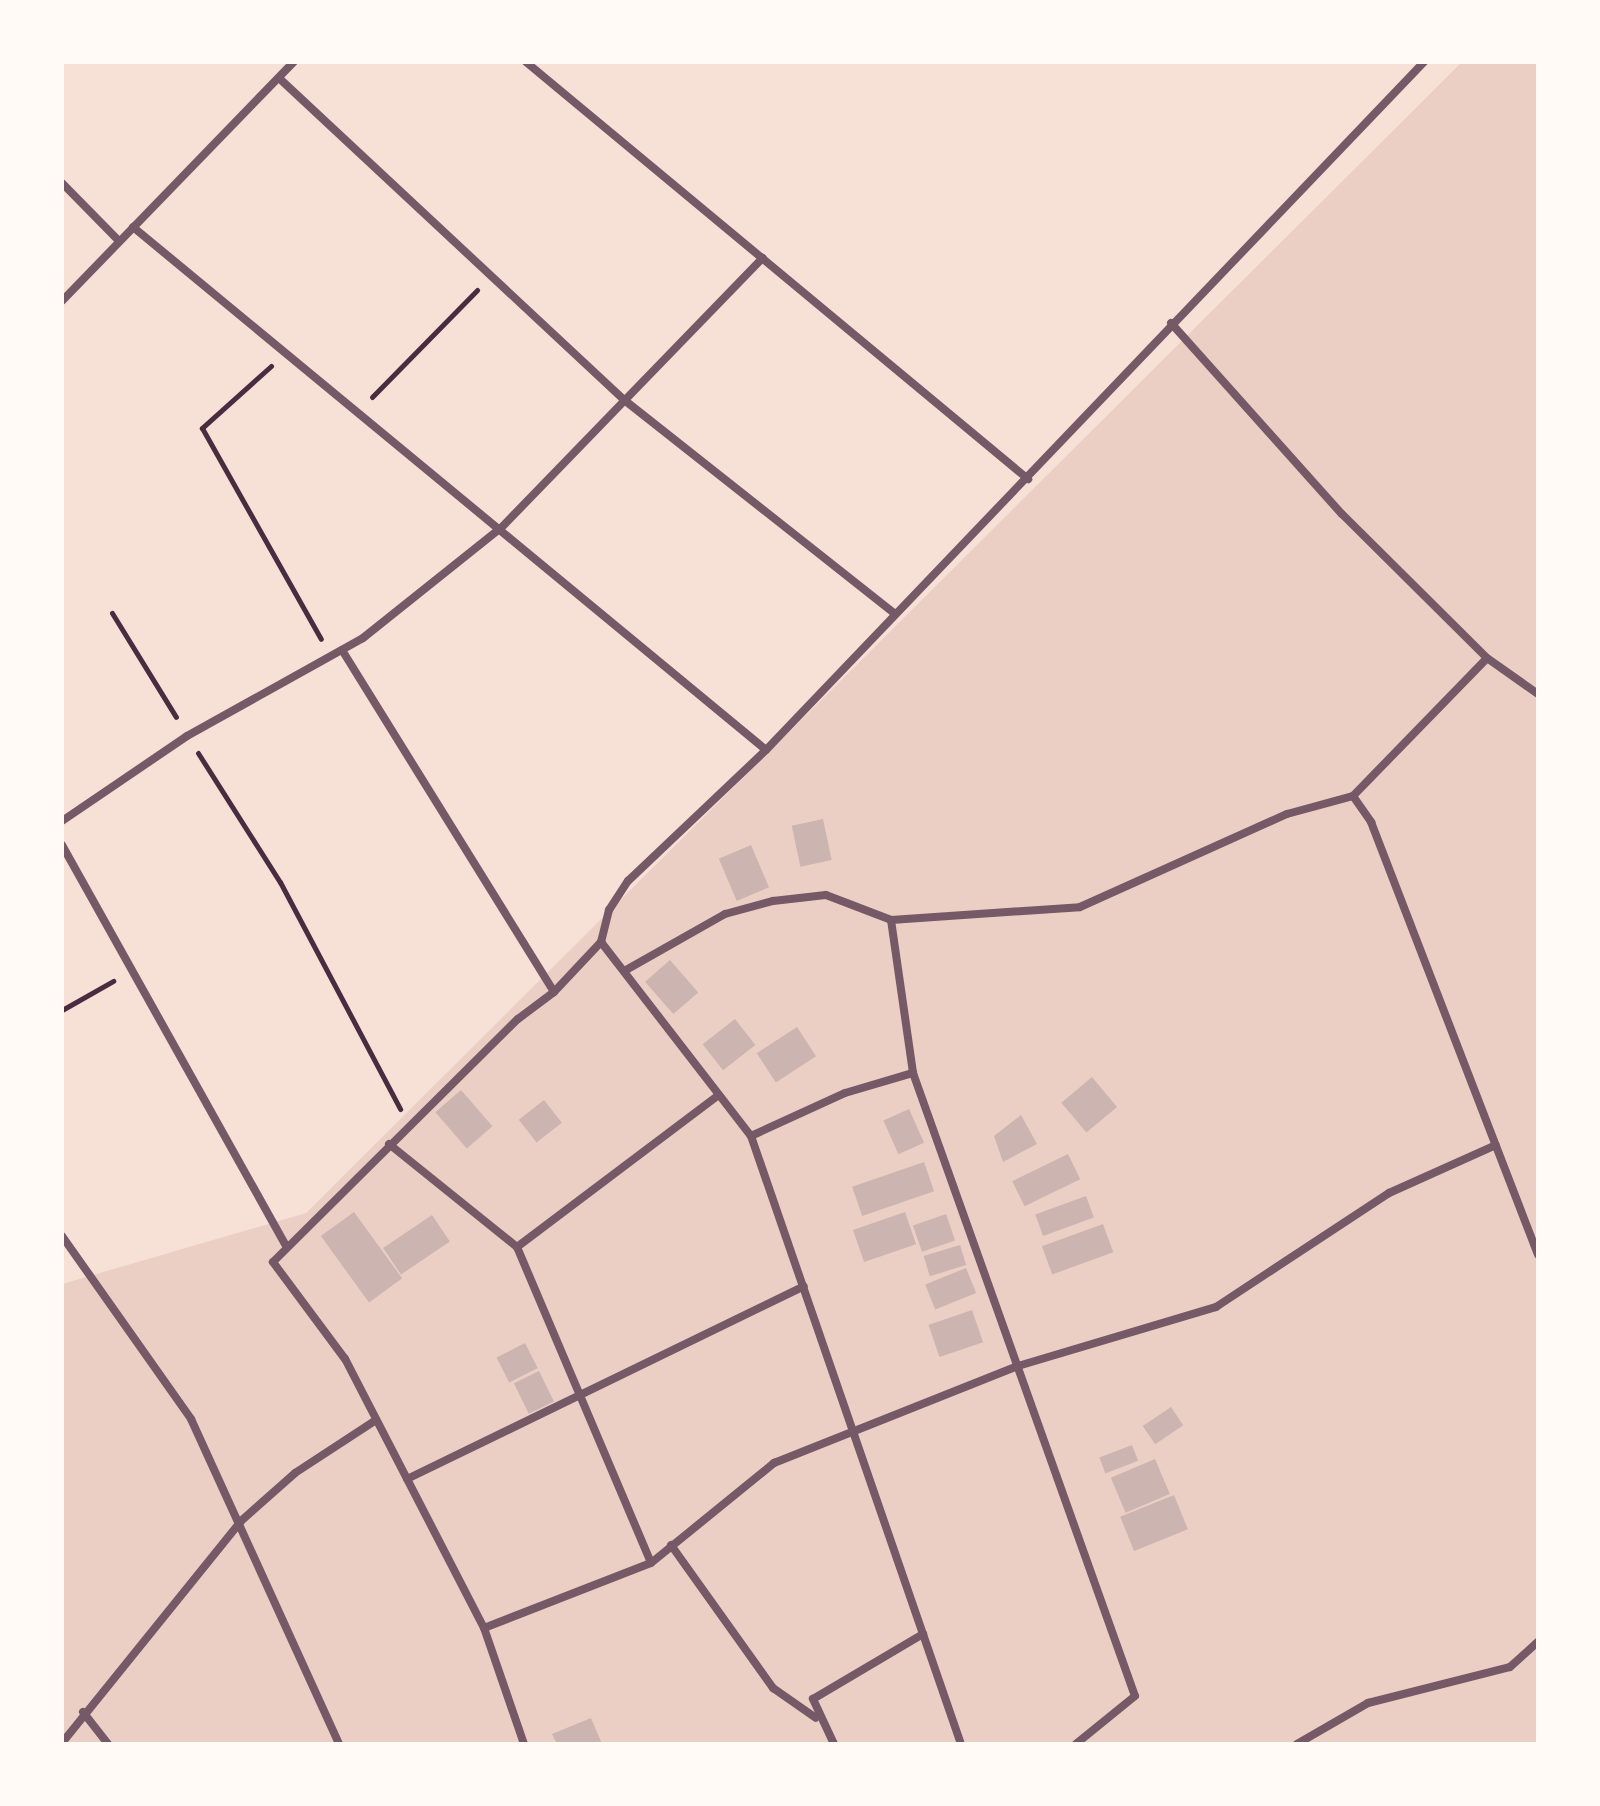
<!DOCTYPE html>
<html>
<head>
<meta charset="utf-8">
<style>
  body { margin:0 }
  #map { position:relative; width:1600px; height:1806px; overflow:hidden; background:#f7e1d7; font-family:Lato,sans-serif }
  div>[style] { position:absolute }
  [style*='--x'] { left:calc(var(--x)*1px); top:calc(var(--y)*1px); width:calc(var(--w)*1px); rotate:calc(var(--a)*1deg) }
  .green>* { inset:0; background:#ebcfc5 }
  .building>* { inset:0; background:#ccb4b1; transform-origin:0 0 }
  .path>* { height:5px; margin:-2.5px; padding:0 2.5px; transform-origin:2.5px; border-radius:2.5px; background:#4a2c40 }
  .minor>* { height:8px; margin:-4px; padding:0 4px; transform-origin:4px; border-radius:4px; background:#755966 }
  span { translate:-50% -50%; white-space:nowrap; text-align:center; line-height:1.15; -webkit-text-stroke:7px #fffaf5; paint-order:stroke }
  .frame { position:absolute; inset:0; border:64px solid #fffaf5; pointer-events:none }
</style>
</head>
<body>
<div id="map">
  <div class="green">
    <div style="clip-path:polygon(1462px 62px,1538px 62px,1538px 1744px,62px 1744px,62px 1284px,306px 1213px)"></div>
  </div>
  <div class="building">
    <div style="left:823px;top:819px;width:42px;height:32px;rotate:78deg"></div>
    <div style="left:751px;top:845px;width:46px;height:35px;rotate:67deg"></div>
    <div style="left:670px;top:960px;width:43px;height:33px;rotate:49deg"></div>
    <div style="left:735px;top:1019px;width:33px;height:41px;rotate:52deg"></div>
    <div style="left:797px;top:1027px;width:35px;height:48px;rotate:57deg"></div>
    <div style="left:1092px;top:1077px;width:39px;height:40px;rotate:50deg"></div>
    <div style="left:461px;top:1090px;width:48px;height:34px;rotate:49deg"></div>
    <div style="left:544px;top:1100px;width:29px;height:32px;rotate:52deg"></div>
    <div style="left:909px;top:1109px;width:37px;height:28px;rotate:66deg"></div>
    <div style="clip-path:polygon(1021px 1115px,1037px 1144px,1003px 1162px,994px 1136px)"></div>
    <div style="left:1068px;top:1154px;width:28px;height:62px;rotate:64deg"></div>
    <div style="left:924px;top:1162px;width:31px;height:76px;rotate:71deg"></div>
    <div style="left:1086px;top:1196px;width:23px;height:54px;rotate:70deg"></div>
    <div style="left:354px;top:1212px;width:82px;height:41px;rotate:54deg"></div>
    <div style="left:905px;top:1212px;width:34px;height:55px;rotate:71deg"></div>
    <div style="left:946px;top:1214px;width:28px;height:35px;rotate:71deg"></div>
    <div style="left:432px;top:1215px;width:32px;height:59px;rotate:56deg"></div>
    <div style="left:1103px;top:1224px;width:30px;height:65px;rotate:70deg"></div>
    <div style="left:960px;top:1245px;width:21px;height:38px;rotate:73deg"></div>
    <div style="left:966px;top:1268px;width:27px;height:44px;rotate:68deg"></div>
    <div style="left:972px;top:1310px;width:34px;height:46px;rotate:71deg"></div>
    <div style="left:525px;top:1343px;width:28px;height:32px;rotate:63deg"></div>
    <div style="left:539px;top:1371px;width:34px;height:28px;rotate:64deg"></div>
    <div style="left:1171px;top:1407px;width:22px;height:34px;rotate:56deg"></div>
    <div style="left:1132px;top:1445px;width:17px;height:35px;rotate:69deg"></div>
    <div style="left:1155px;top:1459px;width:38px;height:48px;rotate:67deg"></div>
    <div style="left:1174px;top:1495px;width:37px;height:58px;rotate:68deg"></div>
    <div style="clip-path:polygon(591px 1718px,602px 1744px,557px 1744px,552px 1734px)"></div>
  </div>
  <div class="path">
    <div style="--x:271;--y:366;--w:93;--a:138.1"></div>
    <div style="--x:202;--y:428;--w:242;--a:60.6"></div>
    <div style="--x:372;--y:397;--w:150;--a:-45.5"></div>
    <div style="--x:112;--y:613;--w:122;--a:58.4"></div>
    <div style="--x:198;--y:753;--w:153;--a:57.6"></div>
    <div style="--x:280;--y:882;--w:257;--a:62.1"></div>
    <div style="--x:62;--y:1010;--w:59;--a:-29.6"></div>
  </div>
  <div class="minor">
    <div style="--x:526;--y:62;--w:653;--a:39.72"></div>
    <div style="--x:280;--y:79;--w:469;--a:43"></div>
    <div style="--x:623;--y:399;--w:345;--a:38.3"></div>
    <div style="--x:62;--y:183;--w:81;--a:45.5"></div>
    <div style="--x:133;--y:227;--w:821;--a:39.56"></div>
    <div style="--x:62;--y:301;--w:333;--a:-45.9"></div>
    <div style="--x:1171;--y:323;--w:256;--a:48.2"></div>
    <div style="--x:1342;--y:514;--w:204;--a:44.8"></div>
    <div style="--x:1487;--y:658;--w:62;--a:35.2"></div>
    <div style="--x:342;--y:650;--w:402;--a:58.2"></div>
    <div style="--x:1353;--y:796;--w:32;--a:55"></div>
    <div style="--x:1371;--y:822;--w:464;--a:68.9"></div>
    <div style="--x:62;--y:821;--w:151;--a:-34.2"></div>
    <div style="--x:187;--y:736;--w:201;--a:-29.1"></div>
    <div style="--x:363;--y:638;--w:176;--a:-38.6"></div>
    <div style="--x:501;--y:528;--w:376;--a:-45.9"></div>
    <div style="--x:62;--y:845;--w:457;--a:60.8"></div>
    <div style="--x:891;--y:920;--w:155;--a:81.8"></div>
    <div style="--x:913;--y:1073;--w:661;--a:70.39"></div>
    <div style="--x:1135;--y:1696;--w:76;--a:140.9"></div>
    <div style="--x:601;--y:942;--w:245;--a:52.3"></div>
    <div style="--x:751;--y:1136;--w:643;--a:70.95"></div>
    <div style="--x:626;--y:970;--w:114;--a:-29.5"></div>
    <div style="--x:725;--y:914;--w:50;--a:-15.2"></div>
    <div style="--x:773;--y:901;--w:53;--a:-6.5"></div>
    <div style="--x:826;--y:895;--w:70;--a:21"></div>
    <div style="--x:891;--y:920;--w:189;--a:-3.9"></div>
    <div style="--x:1080;--y:907;--w:227;--a:-24.2"></div>
    <div style="--x:1287;--y:814;--w:68;--a:-15.3"></div>
    <div style="--x:1353;--y:796;--w:192;--a:-45.8"></div>
    <div style="--x:751;--y:1136;--w:103;--a:-24.6"></div>
    <div style="--x:845;--y:1093;--w:71;--a:-16.4"></div>
    <div style="--x:389;--y:1144;--w:164;--a:38.8"></div>
    <div style="--x:517;--y:1247;--w:343;--a:67"></div>
    <div style="--x:62;--y:1236;--w:224;--a:54.8"></div>
    <div style="--x:191;--y:1419;--w:357;--a:65.5"></div>
    <div style="--x:517;--y:1247;--w:249;--a:-37"></div>
    <div style="--x:407;--y:1479;--w:441;--a:-25.9"></div>
    <div style="--x:671;--y:1545;--w:176;--a:54.5"></div>
    <div style="--x:773;--y:1688;--w:52;--a:34.9"></div>
    <div style="--x:484;--y:1628;--w:179;--a:-21.3"></div>
    <div style="--x:651;--y:1563;--w:159;--a:-39.1"></div>
    <div style="--x:774;--y:1463;--w:263;--a:-21.7"></div>
    <div style="--x:1018;--y:1366;--w:207;--a:-16.6"></div>
    <div style="--x:1216;--y:1307;--w:207;--a:-33.4"></div>
    <div style="--x:1389;--y:1193;--w:117;--a:-24.2"></div>
    <div style="--x:83;--y:1712;--w:41;--a:52"></div>
    <div style="--x:62;--y:1743;--w:285;--a:-51.1"></div>
    <div style="--x:241;--y:1521;--w:72;--a:-41.6"></div>
    <div style="--x:295;--y:1473;--w:93;--a:-33.2"></div>
    <div style="--x:524;--y:1744;--w:123;--a:-109"></div>
    <div style="--x:484;--y:1628;--w:303;--a:-117.3"></div>
    <div style="--x:345;--y:1359;--w:121;--a:-126.6"></div>
    <div style="--x:273;--y:1262;--w:345;--a:-44.8"></div>
    <div style="--x:518;--y:1019;--w:45;--a:-36.9"></div>
    <div style="--x:554;--y:992;--w:69;--a:-46.8"></div>
    <div style="--x:601;--y:942;--w:33;--a:-76"></div>
    <div style="--x:609;--y:910;--w:35;--a:-57"></div>
    <div style="--x:628;--y:881;--w:190;--a:-43.5"></div>
    <div style="--x:766;--y:750;--w:952;--a:-46.28"></div>
    <div style="--x:834;--y:1744;--w:50;--a:-115"></div>
    <div style="--x:813;--y:1699;--w:128;--a:-30.6"></div>
    <div style="--x:1297;--y:1744;--w:82;--a:-30"></div>
    <div style="--x:1368;--y:1703;--w:146;--a:-14.2"></div>
    <div style="--x:1510;--y:1667;--w:38;--a:-42"></div>
  </div>
  <div class="frame"></div>
</div>
</body>
</html>
